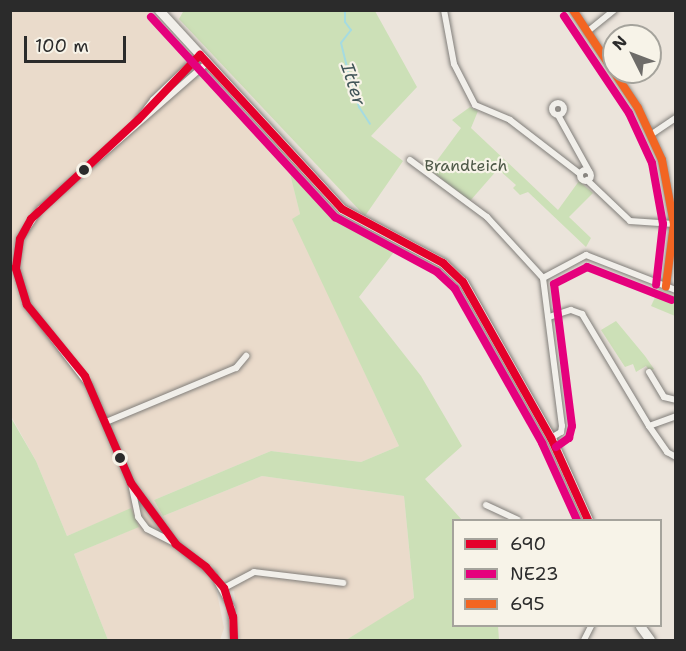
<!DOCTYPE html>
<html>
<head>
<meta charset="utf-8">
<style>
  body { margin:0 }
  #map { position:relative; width:686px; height:651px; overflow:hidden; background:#ebe4db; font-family:"Shantell Sans",sans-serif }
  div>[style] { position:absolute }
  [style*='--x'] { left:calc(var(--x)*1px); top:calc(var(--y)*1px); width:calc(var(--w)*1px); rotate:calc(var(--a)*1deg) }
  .built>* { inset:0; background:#eadbcb }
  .green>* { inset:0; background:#cce0b7 }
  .stream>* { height:2px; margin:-1px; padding:0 1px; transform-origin:1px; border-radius:1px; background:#a5dbe1 }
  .roads { filter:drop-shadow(0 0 2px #817e7a) drop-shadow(0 0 2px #817e7a) }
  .minor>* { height:6px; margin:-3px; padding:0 3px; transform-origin:3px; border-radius:3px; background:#f1efea }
  .minor>.ring { margin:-3px; padding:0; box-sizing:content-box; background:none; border:6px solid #f1efea; border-radius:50% }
  .primary>* { height:9px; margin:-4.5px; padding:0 4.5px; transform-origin:4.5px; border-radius:4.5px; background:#f1efea }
  .bus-1>* { height:8px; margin:-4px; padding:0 4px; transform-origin:4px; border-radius:4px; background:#e4002b }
  .bus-2>* { height:8px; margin:-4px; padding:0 4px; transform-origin:4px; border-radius:4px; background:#e5007d }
  .bus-3>* { height:8px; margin:-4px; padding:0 4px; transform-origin:4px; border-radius:4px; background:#f26522 }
  .dots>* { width:16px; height:16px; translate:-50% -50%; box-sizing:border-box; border:3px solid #f7f3e8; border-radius:50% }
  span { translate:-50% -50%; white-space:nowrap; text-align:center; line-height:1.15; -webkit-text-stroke:4.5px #f7f3e8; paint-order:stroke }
  .park-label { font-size:16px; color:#4d5847 }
  .water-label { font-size:18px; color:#425659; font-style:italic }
  .frame { position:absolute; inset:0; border:12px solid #2b2b2b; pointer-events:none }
  .legend { position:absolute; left:452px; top:519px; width:210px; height:108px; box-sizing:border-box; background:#f7f3e8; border:2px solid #a5a39c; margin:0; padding:8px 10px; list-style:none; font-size:18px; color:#2b2b2b }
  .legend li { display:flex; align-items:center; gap:12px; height:30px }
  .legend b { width:30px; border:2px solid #a5a39c }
  .north { position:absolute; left:602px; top:24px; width:60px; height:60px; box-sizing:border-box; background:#f7f3e8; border:2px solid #a5a39c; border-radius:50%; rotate:312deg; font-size:16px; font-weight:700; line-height:24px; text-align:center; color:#2b2b2b }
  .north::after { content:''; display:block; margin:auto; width:21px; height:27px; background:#6e6c69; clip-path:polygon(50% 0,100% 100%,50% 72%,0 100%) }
  .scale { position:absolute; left:24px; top:36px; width:102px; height:27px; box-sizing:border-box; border:3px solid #2b2b2b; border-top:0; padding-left:8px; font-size:18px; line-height:21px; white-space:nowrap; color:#2b2b2b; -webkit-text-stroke:4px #f7f3e8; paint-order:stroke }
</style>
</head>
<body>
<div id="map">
  <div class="built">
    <div style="clip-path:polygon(11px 11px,149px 11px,185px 50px,185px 63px,198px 78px,208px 78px,287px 162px,300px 214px,293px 219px,399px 446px,361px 462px,271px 451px,154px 500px,163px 516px,262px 476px,404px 496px,414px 599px,346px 640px,240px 640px,234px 591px,216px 588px,224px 628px,220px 640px,108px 640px,74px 554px,138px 527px,131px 509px,67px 536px,36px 461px,11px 416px)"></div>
  </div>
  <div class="green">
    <div style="clip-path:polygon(184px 10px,375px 11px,417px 87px,371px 136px,403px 161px,365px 216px,179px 19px)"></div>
    <div style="clip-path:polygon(470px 107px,478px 111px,471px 128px,558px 210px,579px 181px,593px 193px,569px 217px,591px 238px,586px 247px,528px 192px,520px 195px,513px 188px,516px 185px,498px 169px,470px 201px,430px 170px,461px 128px,452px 120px)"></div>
    <div style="clip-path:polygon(287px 162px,330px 209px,394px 252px,359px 297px,421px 376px,462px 446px,425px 479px,462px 520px,454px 520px,454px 626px,498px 626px,499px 640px,346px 640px,414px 598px,404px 496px,262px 476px,163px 516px,154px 500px,271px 451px,361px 462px,399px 446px,292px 219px,300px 214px)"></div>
    <div style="clip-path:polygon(659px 289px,675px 296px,675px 316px,651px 306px)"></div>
    <div style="clip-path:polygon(616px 321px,645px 356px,654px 369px,650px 371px,646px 366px,636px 372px,633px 364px,625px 367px,601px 330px)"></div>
    <div style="clip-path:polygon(10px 416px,36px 461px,67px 536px,131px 508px,139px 527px,74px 554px,108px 640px,11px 640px)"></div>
  </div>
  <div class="stream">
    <div style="--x:345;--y:10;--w:12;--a:90"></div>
    <div style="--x:345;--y:22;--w:10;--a:53"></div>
    <div style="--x:351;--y:30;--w:16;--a:128"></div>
    <div style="--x:341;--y:43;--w:34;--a:76"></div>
    <div style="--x:349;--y:76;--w:33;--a:72"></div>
    <div style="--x:359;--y:107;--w:20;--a:57"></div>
  </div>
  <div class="roads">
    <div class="minor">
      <div style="--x:444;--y:10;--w:55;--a:79.5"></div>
      <div style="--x:454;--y:64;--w:46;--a:62.9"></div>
      <div style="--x:475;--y:105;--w:38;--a:23"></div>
      <div style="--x:510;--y:120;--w:88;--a:37.6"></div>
      <div style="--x:573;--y:10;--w:118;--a:56.4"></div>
      <div style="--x:638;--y:108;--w:57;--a:65.2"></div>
      <div style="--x:662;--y:160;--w:65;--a:79.4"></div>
      <div style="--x:674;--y:224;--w:63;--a:97.4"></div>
      <div style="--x:587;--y:32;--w:35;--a:-39"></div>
      <div style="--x:207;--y:63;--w:222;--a:138.8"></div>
      <div style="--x:40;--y:209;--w:36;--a:124"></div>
      <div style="--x:20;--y:239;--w:29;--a:98"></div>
      <div style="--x:16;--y:268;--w:39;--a:73"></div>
      <div style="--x:27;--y:305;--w:101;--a:52.2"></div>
      <div style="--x:89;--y:385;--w:107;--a:66.8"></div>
      <div style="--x:131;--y:483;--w:35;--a:78"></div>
      <div style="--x:138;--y:517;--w:15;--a:53"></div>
      <div style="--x:147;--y:529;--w:33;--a:27"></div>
      <div style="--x:176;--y:544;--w:48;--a:39"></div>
      <div style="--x:213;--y:574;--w:38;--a:61"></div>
      <div style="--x:231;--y:607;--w:33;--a:85"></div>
      <div class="ring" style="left:552px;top:103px;width:6px;height:6px"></div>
      <div style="--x:558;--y:115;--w:64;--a:61"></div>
      <div style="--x:138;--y:120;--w:25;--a:-53"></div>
      <div style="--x:153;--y:100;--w:65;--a:-43.8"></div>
      <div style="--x:652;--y:134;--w:29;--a:-34"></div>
      <div style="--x:410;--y:160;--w:96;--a:36.5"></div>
      <div style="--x:487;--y:217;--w:83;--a:47.4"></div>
      <div class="ring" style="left:579.5px;top:169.5px;width:5px;height:5px"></div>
      <div style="--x:587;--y:180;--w:59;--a:43.6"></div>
      <div style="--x:630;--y:221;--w:44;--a:3.9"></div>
      <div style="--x:543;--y:278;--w:149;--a:82.7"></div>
      <div style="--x:562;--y:426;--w:6;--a:99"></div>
      <div style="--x:561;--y:432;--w:12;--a:149"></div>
      <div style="--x:543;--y:278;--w:49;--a:-28.1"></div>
      <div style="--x:586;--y:255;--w:97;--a:21.3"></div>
      <div style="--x:549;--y:317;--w:23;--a:-18"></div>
      <div style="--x:571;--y:310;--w:12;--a:20"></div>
      <div style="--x:582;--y:314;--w:131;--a:59.1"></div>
      <div style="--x:649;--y:426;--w:32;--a:55"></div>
      <div style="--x:667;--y:452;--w:10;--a:29"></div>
      <div style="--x:649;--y:372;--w:29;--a:59"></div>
      <div style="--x:664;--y:397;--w:12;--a:14"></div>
      <div style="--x:106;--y:422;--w:141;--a:-22.6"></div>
      <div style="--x:236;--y:368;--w:16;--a:-50"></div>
      <div style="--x:649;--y:426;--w:29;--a:-20"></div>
      <div style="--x:133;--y:486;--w:71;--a:53.6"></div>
      <div style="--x:486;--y:505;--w:35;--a:25"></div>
      <div style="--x:224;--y:588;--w:34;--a:-28"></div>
      <div style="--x:254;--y:572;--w:90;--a:7"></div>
      <div style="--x:584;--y:640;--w:16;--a:-63"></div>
    </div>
    <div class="primary">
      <div style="--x:159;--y:10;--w:270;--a:47.4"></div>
      <div style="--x:342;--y:209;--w:115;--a:28.1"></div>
      <div style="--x:443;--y:263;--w:28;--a:44"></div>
      <div style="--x:463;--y:282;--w:179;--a:60.6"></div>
      <div style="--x:551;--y:438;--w:90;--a:65.7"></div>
      <div style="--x:640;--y:626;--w:17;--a:54"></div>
    </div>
  </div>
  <div class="bus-1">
    <div style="--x:234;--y:640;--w:23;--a:-92"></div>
    <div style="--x:233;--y:617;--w:30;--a:-107"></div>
    <div style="--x:224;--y:588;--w:28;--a:-131"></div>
    <div style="--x:206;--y:567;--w:38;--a:-143"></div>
    <div style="--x:176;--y:544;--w:76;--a:-126.4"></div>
    <div style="--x:131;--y:483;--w:116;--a:-113.3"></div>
    <div style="--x:85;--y:376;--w:92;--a:-129.2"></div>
    <div style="--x:27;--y:305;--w:39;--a:-107"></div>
    <div style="--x:16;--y:268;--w:29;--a:-82"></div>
    <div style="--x:20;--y:239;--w:23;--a:-61"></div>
    <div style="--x:31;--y:219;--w:146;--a:-42.8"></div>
    <div style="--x:138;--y:120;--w:90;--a:-46.4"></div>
    <div style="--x:200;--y:55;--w:209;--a:47.3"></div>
    <div style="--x:342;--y:209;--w:115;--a:28.1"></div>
    <div style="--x:443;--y:263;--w:28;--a:44"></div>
    <div style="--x:463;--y:282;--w:179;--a:60.6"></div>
    <div style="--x:551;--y:438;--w:90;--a:65.7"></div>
  </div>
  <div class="bus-2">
    <div style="--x:564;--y:16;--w:117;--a:56.2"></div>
    <div style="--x:629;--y:113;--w:55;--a:65.3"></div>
    <div style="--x:652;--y:163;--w:62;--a:79.8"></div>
    <div style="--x:663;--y:224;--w:61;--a:96.5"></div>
    <div style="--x:151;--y:17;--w:272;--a:47.4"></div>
    <div style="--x:335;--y:217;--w:116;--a:28.3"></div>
    <div style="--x:437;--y:272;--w:25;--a:43"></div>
    <div style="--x:455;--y:289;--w:177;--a:60.5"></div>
    <div style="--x:542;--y:443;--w:85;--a:65.6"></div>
    <div style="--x:556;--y:447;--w:16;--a:-35"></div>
    <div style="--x:569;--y:438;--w:12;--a:-76"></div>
    <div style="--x:572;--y:426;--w:143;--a:-97.2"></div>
    <div style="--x:554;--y:284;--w:37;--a:-27"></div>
    <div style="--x:587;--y:267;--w:91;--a:21.2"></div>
  </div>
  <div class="bus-3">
    <div style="--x:573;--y:10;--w:74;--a:56.5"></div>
    <div style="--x:614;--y:72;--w:43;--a:56.3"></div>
    <div style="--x:638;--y:108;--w:57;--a:65.2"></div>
    <div style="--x:662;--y:160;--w:65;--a:79.4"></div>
    <div style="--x:674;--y:224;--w:63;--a:97.4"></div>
  </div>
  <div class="dots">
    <div style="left:84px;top:170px;background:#2b2b2b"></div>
    <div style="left:120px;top:458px;background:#2b2b2b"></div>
  </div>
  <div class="park-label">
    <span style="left:466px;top:166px">Brandteich</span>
  </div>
  <div class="water-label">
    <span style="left:353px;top:84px;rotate:72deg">Itter</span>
  </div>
  <div class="frame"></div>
  <ul class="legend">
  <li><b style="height:8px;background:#e4002b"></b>690</li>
  <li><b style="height:8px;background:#e5007d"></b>NE23</li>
  <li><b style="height:8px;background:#f26522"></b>695</li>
  </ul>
  <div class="north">N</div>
  <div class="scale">100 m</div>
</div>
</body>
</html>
